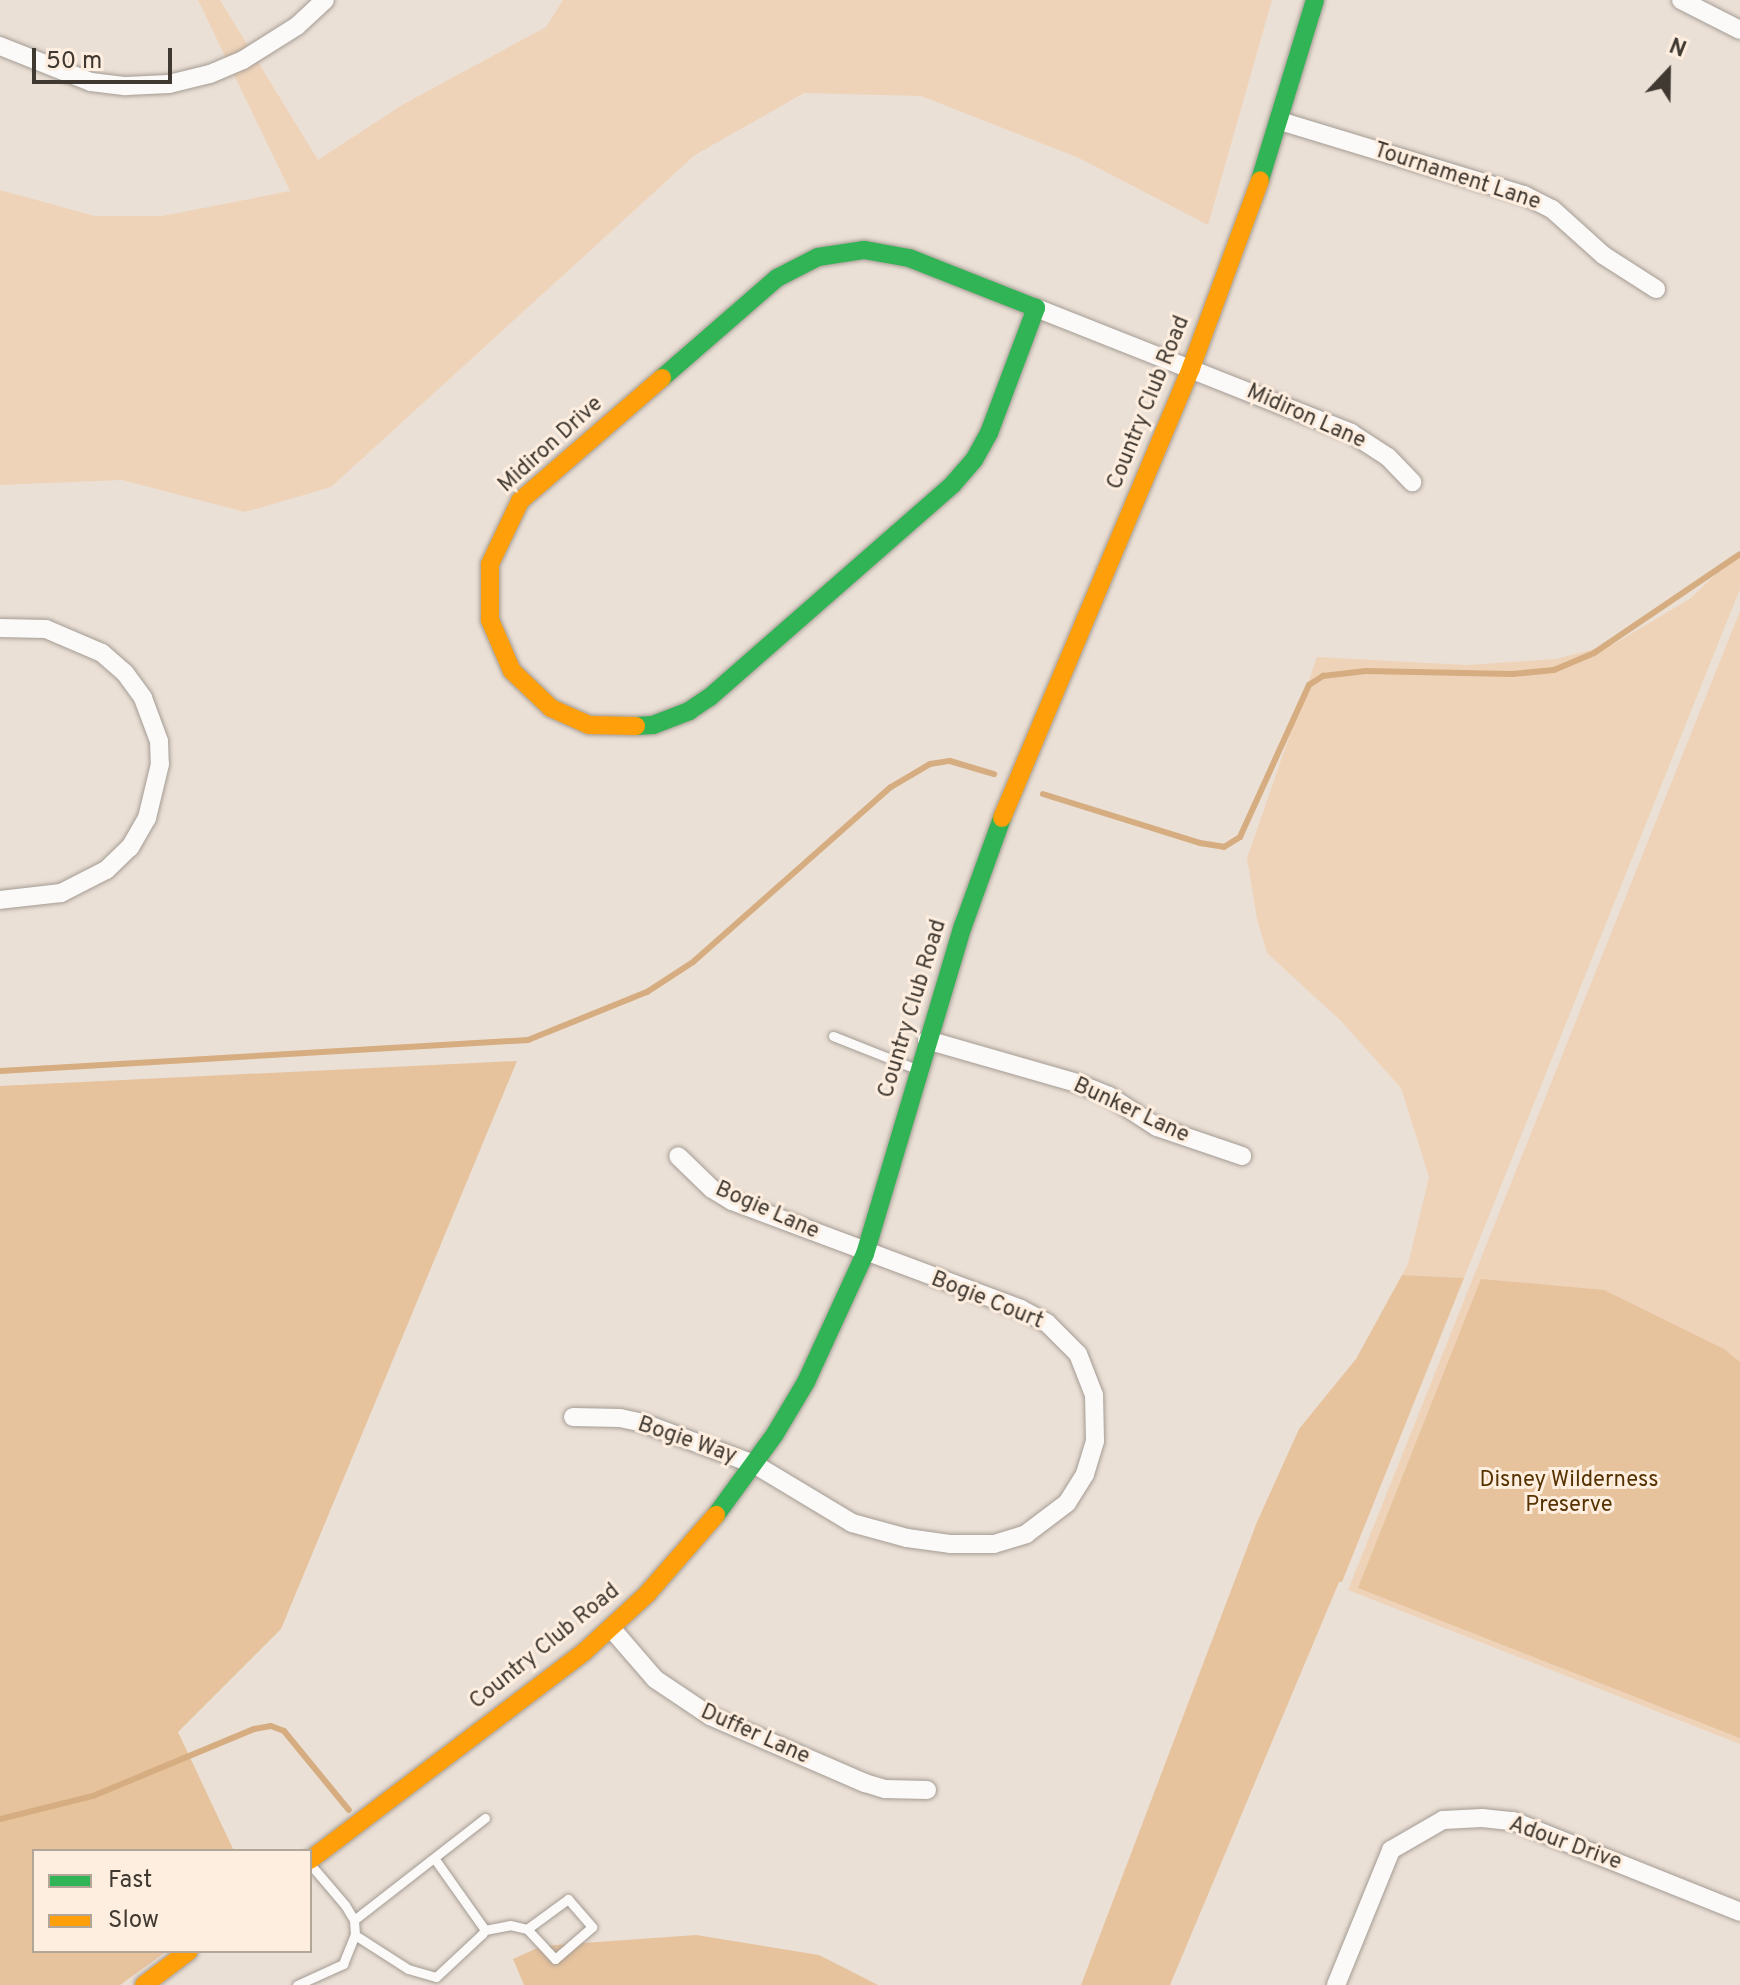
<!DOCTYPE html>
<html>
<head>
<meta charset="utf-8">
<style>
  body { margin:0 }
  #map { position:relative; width:1740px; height:1985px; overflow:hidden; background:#ebe0d6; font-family:Overpass,sans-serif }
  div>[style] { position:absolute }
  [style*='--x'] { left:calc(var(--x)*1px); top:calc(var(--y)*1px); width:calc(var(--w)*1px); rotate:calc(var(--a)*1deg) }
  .green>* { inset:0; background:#eed3b9 }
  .forest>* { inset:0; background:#e6c29d }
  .stream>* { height:6px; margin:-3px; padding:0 3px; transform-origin:3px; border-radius:3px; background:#d6ad81 }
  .roads { filter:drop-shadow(0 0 2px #a49c94) drop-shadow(0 0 2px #a49c94) }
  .lane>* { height:9px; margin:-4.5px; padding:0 4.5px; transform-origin:4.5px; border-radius:4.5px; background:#fcfaf9 }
  .street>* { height:18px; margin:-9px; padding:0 9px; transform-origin:9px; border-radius:9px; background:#fcfaf9 }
  .fast>* { height:18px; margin:-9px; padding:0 9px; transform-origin:9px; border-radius:9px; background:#30b455 }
  .slow>* { height:18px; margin:-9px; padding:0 9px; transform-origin:9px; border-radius:9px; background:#ff9f0a }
  span { translate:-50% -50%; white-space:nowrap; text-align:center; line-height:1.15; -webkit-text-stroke:6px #feeedf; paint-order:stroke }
  .street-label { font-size:22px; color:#403931 }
  .park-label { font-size:22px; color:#563200 }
  .legend { position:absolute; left:32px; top:1849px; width:280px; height:104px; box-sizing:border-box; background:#feeedf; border:2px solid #b2a699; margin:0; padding:10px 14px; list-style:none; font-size:24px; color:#403931 }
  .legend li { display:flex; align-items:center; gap:16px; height:40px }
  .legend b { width:40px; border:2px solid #b2a699 }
  .north { position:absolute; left:1628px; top:32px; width:80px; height:80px; -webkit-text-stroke:6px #feeedf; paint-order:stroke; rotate:22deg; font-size:22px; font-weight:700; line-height:32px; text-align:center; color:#403931 }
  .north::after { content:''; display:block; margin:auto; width:28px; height:36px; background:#403931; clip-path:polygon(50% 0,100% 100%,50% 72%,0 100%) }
  .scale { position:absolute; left:32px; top:48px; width:140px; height:36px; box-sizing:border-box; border:4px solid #403931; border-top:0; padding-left:10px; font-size:24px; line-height:28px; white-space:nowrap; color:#403931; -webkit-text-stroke:6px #feeedf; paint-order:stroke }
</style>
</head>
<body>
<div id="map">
  <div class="green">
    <div style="clip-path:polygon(198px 0,220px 0,318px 160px,402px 105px,546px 27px,563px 0,1272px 0,1208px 225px,1079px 158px,921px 96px,804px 93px,695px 155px,331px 487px,245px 512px,122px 480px,0 485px,0 190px,95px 216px,162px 216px,290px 191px)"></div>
    <div style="clip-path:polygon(1740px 551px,1740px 589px,1464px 1278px,1402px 1275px,1408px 1264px,1429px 1177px,1401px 1088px,1341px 1021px,1267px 953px,1257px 919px,1247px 858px,1317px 657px,1467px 665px,1556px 659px,1614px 644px,1691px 598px)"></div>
    <div style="clip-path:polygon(1740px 611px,1740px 1744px,1348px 1590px)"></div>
  </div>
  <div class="forest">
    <div style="clip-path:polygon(517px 1061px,281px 1629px,178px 1732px,234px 1851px,34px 1851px,34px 1951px,167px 1951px,120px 1985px,0 1985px,0 1086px)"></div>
    <div style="clip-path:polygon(1402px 1275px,1464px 1278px,1342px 1582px,1339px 1582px,1170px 1985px,1081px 1985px,1257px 1522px,1299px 1429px,1356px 1359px)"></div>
    <div style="clip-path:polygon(1481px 1279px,1604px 1290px,1724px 1349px,1740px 1362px,1740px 1738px,1358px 1588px)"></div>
    <div style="clip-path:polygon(696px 1935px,819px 1955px,878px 1985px,524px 1985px,513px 1959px,542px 1946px)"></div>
  </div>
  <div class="stream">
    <div style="--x:1043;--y:794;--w:164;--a:17.3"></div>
    <div style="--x:1200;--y:843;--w:24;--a:9"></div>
    <div style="--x:1224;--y:847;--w:19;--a:-32"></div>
    <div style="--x:1240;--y:837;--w:167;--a:-65.6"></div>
    <div style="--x:1309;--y:685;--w:17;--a:-33"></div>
    <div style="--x:1323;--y:676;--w:43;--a:-6.6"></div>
    <div style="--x:1366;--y:671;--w:146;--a:1.2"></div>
    <div style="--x:1512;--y:674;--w:42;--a:-5.4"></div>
    <div style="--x:1554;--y:670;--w:43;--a:-23"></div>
    <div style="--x:1594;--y:653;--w:176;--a:-34.1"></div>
    <div style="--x:0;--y:1071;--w:529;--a:-3.36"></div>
    <div style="--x:528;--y:1040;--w:128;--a:-22"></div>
    <div style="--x:647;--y:992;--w:55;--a:-33.1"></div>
    <div style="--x:693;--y:962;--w:264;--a:-41.5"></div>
    <div style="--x:891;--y:787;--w:45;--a:-30.5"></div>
    <div style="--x:930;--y:764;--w:20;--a:-9"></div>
    <div style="--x:950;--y:761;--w:46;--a:16.5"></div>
    <div style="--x:0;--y:1819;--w:96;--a:-13.9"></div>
    <div style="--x:93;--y:1796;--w:174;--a:-22.6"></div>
    <div style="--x:254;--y:1729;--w:17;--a:-10"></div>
    <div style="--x:271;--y:1726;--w:14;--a:21"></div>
    <div style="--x:284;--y:1731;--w:102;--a:50.6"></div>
  </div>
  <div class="roads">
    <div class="lane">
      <div style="--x:833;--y:1036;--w:92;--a:21.6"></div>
      <div style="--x:354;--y:1920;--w:166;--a:-37.9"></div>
      <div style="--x:485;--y:1930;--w:25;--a:-11"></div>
      <div style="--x:510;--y:1925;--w:17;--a:13"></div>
      <div style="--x:527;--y:1929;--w:51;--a:-36.2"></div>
      <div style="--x:568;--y:1899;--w:37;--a:49"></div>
      <div style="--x:592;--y:1927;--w:49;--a:139.1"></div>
      <div style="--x:555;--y:1959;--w:41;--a:-133"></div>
      <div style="--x:355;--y:1935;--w:63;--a:32.7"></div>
      <div style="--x:408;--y:1969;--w:29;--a:16"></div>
      <div style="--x:436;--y:1977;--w:63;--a:-43.1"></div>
      <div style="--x:482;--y:1934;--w:5;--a:-53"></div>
      <div style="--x:485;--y:1930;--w:88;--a:-125.3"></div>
      <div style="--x:297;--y:1985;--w:51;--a:-24.5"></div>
      <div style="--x:343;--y:1964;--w:31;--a:-68"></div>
      <div style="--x:355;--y:1935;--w:15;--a:-94"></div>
      <div style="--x:354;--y:1920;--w:17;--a:-121"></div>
      <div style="--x:345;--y:1905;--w:54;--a:-130.5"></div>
    </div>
    <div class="street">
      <div style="--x:1681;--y:0;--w:66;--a:27"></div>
      <div style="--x:0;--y:46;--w:98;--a:21.6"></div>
      <div style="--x:91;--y:82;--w:35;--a:7"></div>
      <div style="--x:126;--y:86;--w:43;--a:-2.7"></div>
      <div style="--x:169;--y:84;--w:42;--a:-13.7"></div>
      <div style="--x:210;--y:74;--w:36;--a:-23"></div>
      <div style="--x:243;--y:60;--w:64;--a:-32.2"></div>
      <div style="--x:297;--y:26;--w:38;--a:-43"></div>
      <div style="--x:1280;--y:121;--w:255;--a:16.9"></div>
      <div style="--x:1524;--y:195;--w:31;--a:27"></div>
      <div style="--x:1552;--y:209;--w:69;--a:42"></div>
      <div style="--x:1603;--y:255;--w:63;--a:32.7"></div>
      <div style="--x:1036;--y:308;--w:339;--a:21.6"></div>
      <div style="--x:1351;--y:433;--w:44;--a:33"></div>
      <div style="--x:1388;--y:457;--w:35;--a:46"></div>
      <div style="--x:0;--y:628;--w:46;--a:1.2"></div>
      <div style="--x:46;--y:629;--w:61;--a:23.2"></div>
      <div style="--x:102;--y:653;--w:30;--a:41"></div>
      <div style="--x:125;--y:673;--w:31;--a:54"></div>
      <div style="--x:143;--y:698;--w:46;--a:69.6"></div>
      <div style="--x:159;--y:741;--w:23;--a:88"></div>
      <div style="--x:160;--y:764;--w:56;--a:103.5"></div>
      <div style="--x:147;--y:818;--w:34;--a:120"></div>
      <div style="--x:130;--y:847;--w:33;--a:136"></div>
      <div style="--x:106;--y:870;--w:51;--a:152.9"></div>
      <div style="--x:61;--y:893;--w:61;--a:173.5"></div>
      <div style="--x:927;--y:1040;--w:156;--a:16"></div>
      <div style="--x:1077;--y:1083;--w:35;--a:22"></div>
      <div style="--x:1109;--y:1096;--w:57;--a:32.9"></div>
      <div style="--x:1157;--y:1127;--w:90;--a:18.8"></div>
      <div style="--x:573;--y:1417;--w:47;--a:1.2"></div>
      <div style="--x:620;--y:1418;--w:24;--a:12"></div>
      <div style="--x:643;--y:1423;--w:118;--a:20.3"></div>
      <div style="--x:754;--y:1464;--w:114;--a:31"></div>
      <div style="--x:852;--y:1523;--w:57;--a:15.3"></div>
      <div style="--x:907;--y:1538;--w:43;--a:7.9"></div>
      <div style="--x:950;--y:1544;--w:44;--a:0"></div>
      <div style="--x:994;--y:1544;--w:34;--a:-17"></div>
      <div style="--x:1026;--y:1534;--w:51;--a:-37.1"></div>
      <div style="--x:1067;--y:1503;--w:34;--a:-58"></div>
      <div style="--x:1085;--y:1474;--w:34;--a:-73"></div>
      <div style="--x:1095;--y:1441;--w:46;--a:-91.2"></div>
      <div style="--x:1094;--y:1395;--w:44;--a:-111.3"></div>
      <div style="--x:1078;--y:1354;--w:44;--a:-135"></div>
      <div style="--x:1047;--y:1323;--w:30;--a:-152"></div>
      <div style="--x:1021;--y:1309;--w:309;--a:-159.5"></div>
      <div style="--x:732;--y:1201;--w:23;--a:-149"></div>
      <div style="--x:712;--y:1189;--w:47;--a:-135.9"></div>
      <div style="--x:611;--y:1628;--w:67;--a:49.2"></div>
      <div style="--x:655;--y:1679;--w:66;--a:33.9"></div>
      <div style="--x:710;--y:1716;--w:169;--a:23.4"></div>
      <div style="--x:865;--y:1783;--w:21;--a:17"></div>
      <div style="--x:885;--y:1789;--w:42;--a:1.4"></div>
      <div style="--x:1336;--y:1985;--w:146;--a:-67.8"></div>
      <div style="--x:1391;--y:1850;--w:60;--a:-30"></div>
      <div style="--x:1443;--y:1820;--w:39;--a:-3"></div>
      <div style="--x:1482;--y:1818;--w:31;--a:6"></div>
      <div style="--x:1513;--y:1821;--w:245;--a:21.8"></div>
    </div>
    <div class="fast">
      <div style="--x:1260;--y:180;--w:188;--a:-73"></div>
      <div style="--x:662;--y:378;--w:152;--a:-41"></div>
      <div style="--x:777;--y:278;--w:46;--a:-27.1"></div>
      <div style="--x:818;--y:257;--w:47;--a:-8.7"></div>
      <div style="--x:636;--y:726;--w:17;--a:-3"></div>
      <div style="--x:653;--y:725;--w:39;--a:-21"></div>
      <div style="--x:689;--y:711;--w:25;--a:-34"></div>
      <div style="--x:710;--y:697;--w:323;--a:-41.2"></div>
      <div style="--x:953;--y:484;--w:32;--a:-49"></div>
      <div style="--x:974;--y:460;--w:31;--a:-61"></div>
      <div style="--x:989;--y:433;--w:134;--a:-69.4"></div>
      <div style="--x:1036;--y:308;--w:136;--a:-158.5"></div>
      <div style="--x:909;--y:258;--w:46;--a:-169.9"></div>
      <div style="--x:716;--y:1515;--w:100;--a:-53.9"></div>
      <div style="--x:775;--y:1434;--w:61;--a:-59.2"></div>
      <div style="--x:806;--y:1382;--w:141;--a:-65.3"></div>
      <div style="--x:865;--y:1254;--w:342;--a:-73.4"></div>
      <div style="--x:963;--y:926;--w:115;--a:-70.1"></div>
    </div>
    <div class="slow">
      <div style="--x:636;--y:726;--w:47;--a:-178.8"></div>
      <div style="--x:589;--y:725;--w:42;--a:-155.9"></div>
      <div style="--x:551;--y:708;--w:54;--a:-136.5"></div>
      <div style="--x:512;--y:671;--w:56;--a:-113.3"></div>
      <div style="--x:490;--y:620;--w:56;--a:-90"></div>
      <div style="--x:490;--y:564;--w:70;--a:-64.5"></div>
      <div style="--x:520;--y:501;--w:188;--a:-40.9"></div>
      <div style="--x:1002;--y:818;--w:488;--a:-67.2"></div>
      <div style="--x:1191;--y:368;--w:200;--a:-69.8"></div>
      <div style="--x:310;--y:1860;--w:344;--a:-37.2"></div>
      <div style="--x:584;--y:1652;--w:86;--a:-42.6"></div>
      <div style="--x:647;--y:1594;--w:105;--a:-48.9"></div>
      <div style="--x:144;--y:1985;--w:56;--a:-37.1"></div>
    </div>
  </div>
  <div class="street-label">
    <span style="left:1457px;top:177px;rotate:18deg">Tournament Lane</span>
    <span style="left:1149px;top:403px;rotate:-68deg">Country Club Road</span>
    <span style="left:1306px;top:417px;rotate:24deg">Midiron Lane</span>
    <span style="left:551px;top:445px;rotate:-42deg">Midiron Drive</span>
    <span style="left:913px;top:1009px;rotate:-73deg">Country Club Road</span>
    <span style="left:1131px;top:1111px;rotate:25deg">Bunker Lane</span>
    <span style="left:767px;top:1211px;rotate:24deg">Bogie Lane</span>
    <span style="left:987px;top:1301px;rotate:22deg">Bogie Court</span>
    <span style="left:687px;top:1441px;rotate:19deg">Bogie Way</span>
    <span style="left:545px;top:1647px;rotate:-39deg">Country Club Road</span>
    <span style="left:755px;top:1735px;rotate:24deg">Duffer Lane</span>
    <span style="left:1565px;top:1844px;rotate:20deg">Adour Drive</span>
  </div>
  <div class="park-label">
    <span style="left:1569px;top:1493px">Disney Wilderness<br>Preserve</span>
  </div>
  <ul class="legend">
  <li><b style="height:10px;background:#30b455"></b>Fast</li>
  <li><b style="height:10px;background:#ff9f0a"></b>Slow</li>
  </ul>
  <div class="north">N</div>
  <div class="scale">50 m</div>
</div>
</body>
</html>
